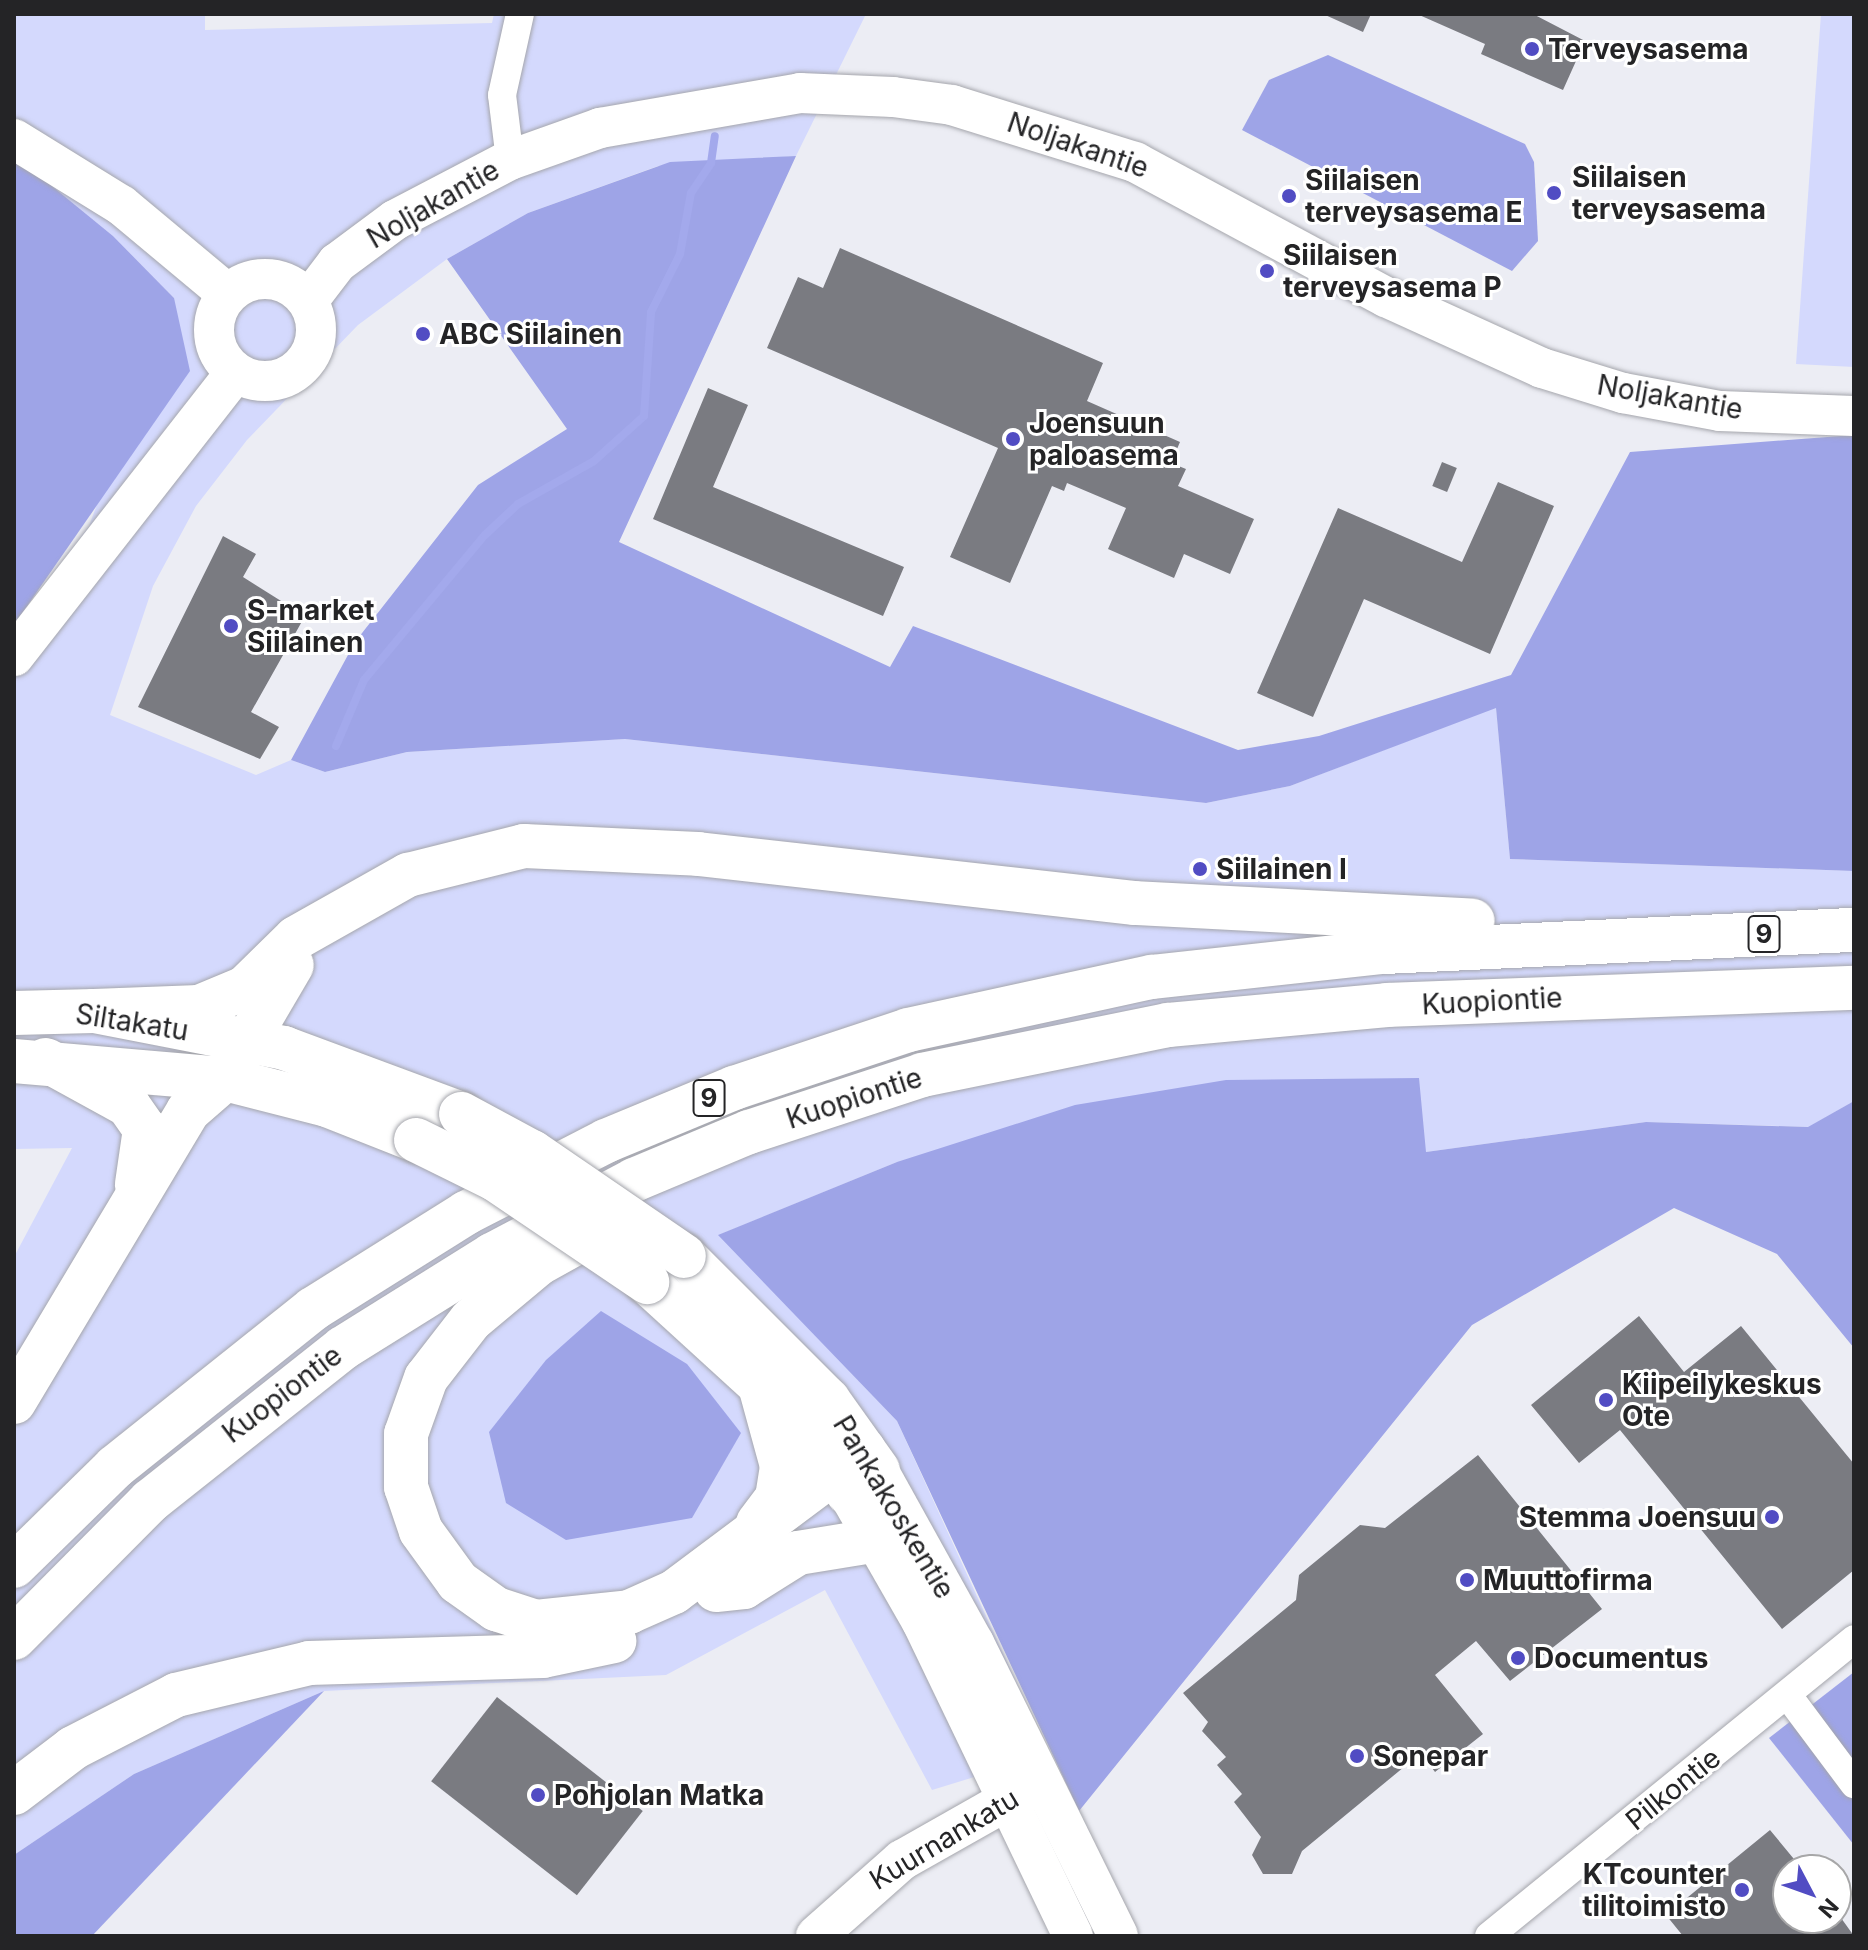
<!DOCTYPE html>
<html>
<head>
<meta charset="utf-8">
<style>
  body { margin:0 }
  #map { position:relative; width:1868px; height:1950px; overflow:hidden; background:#ecedf4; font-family:Inter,sans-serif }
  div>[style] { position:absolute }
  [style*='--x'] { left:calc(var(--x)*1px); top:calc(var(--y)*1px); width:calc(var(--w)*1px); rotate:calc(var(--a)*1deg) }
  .green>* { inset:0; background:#d4d9fd }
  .forest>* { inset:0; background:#9ea4e7 }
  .stream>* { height:8px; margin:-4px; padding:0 4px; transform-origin:4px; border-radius:4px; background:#a3a9ec }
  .building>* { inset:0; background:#7a7b81; transform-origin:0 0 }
  .roads { filter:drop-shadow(0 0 2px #a5a6ac) drop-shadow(0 0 2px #a5a6ac) }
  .street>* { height:28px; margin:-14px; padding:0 14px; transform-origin:14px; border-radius:14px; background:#fff }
  .secondary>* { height:40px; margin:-20px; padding:0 20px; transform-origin:20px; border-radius:20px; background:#fff }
  .secondary>.ring { margin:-20px; padding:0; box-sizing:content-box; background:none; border:40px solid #fff; border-radius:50% }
  .primary>* { height:44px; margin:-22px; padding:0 22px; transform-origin:22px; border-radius:22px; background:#fff }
  .highway>* { height:44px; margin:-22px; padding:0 22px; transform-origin:22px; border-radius:22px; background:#fff }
  .bridges { filter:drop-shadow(0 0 2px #a5a6ac) drop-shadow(0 0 2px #a5a6ac) }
  .primary-bridge>* { height:44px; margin:-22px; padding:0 22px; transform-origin:22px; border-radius:22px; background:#fff }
  .dots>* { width:22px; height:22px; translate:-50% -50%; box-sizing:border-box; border:4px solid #fff; border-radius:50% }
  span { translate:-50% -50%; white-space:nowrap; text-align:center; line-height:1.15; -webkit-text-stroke:6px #fff; paint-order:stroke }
  .shield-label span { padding:2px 6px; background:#fff; border:2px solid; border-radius:6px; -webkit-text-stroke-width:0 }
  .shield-label { font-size:26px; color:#242426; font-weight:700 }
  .poi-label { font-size:28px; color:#242426; font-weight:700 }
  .left { translate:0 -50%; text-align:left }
  .right { translate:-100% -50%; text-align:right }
  .street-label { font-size:28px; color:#242426 }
  .frame { position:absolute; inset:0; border:16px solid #242426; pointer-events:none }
  .north { position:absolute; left:1772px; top:1854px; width:80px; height:80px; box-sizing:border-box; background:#fff; border:2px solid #a7a7a8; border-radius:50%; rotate:131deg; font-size:22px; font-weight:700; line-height:32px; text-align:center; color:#242426 }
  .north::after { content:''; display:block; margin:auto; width:28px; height:36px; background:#514cc3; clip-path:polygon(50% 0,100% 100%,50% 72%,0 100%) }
</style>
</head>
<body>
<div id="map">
  <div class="green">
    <div style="clip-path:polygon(14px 14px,205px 14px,205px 30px,492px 23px,494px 14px,866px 14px,796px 156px,658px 166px,528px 213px,447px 259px,358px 325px,247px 440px,196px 506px,153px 586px,110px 715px,256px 775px,291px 760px,325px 772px,407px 752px,625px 739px,1206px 803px,1290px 786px,1496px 707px,1510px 859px,1854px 871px,1854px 1101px,1809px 1127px,1646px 1122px,1426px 1152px,897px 1162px,719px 1235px,897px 1421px,1049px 1754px,932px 1790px,825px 1590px,666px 1675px,324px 1691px,134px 1774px,14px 1855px,14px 1257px,72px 1148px,14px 1149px,14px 625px,89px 526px,174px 298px,113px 236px,14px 155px)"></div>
    <div style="clip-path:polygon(1821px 14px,1854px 14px,1854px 367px,1796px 364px)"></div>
  </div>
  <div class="forest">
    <div style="clip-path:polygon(1328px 55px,1525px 144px,1534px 162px,1538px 241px,1512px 271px,1242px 130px,1269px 80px)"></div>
    <div style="clip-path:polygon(14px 155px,113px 236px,174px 298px,190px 371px,14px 625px)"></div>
    <div style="clip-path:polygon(796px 156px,619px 542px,890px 667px,913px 626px,1238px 750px,1319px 736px,1511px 675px,1630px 452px,1854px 435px,1854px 871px,1510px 859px,1496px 708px,1290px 786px,1206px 803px,625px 739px,407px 752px,325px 772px,291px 760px,355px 642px,478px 485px,567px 429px,447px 259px,528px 213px,670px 162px)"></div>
    <div style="clip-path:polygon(1419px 1078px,1426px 1152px,1646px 1122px,1808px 1127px,1854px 1101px,1854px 1348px,1777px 1254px,1674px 1208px,1472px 1325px,1079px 1811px,897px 1421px,718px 1235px,897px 1162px,1075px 1105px,1226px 1080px)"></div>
    <div style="clip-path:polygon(601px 1311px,687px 1364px,741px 1433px,692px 1518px,566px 1540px,506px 1503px,489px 1432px,546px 1360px)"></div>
    <div style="clip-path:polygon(1854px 1672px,1854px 1845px,1769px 1738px)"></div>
    <div style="clip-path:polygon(324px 1691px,92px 1936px,14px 1936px,14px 1855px,134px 1774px)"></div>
  </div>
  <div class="stream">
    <div style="--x:336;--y:746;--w:72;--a:-67"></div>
    <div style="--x:364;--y:680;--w:189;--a:-50.2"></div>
    <div style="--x:485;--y:535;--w:45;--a:-43.2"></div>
    <div style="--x:518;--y:504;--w:87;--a:-29.5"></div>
    <div style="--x:594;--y:461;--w:67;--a:-42"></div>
    <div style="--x:644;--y:416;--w:104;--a:-86.1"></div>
    <div style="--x:651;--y:312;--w:65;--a:-63.4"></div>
    <div style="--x:680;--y:254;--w:62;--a:-79.8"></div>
    <div style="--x:691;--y:193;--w:36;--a:-56"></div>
    <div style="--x:711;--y:163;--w:27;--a:-82"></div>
  </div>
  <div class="building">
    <div style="clip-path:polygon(1323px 14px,1371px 14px,1363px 32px)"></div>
    <div style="clip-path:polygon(1417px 14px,1533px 14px,1585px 41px,1563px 90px,1481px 54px,1485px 44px)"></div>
    <div style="clip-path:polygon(840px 248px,1103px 363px,1087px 401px,1180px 442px,1171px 463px,1186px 469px,1178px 486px,1254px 519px,1230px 574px,1184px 554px,1174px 578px,1108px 549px,1126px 508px,1067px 483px,1064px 491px,1052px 486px,1010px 583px,950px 557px,998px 448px,767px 348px,798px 277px,823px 288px)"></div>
    <div style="clip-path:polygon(708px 388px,748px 405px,713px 487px,904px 567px,883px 616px,653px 519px)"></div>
    <div style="left:1442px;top:462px;width:16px;height:26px;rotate:22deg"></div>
    <div style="clip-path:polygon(1498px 482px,1554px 506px,1490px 654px,1364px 599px,1313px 717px,1257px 693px,1338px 508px,1462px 562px)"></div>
    <div style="clip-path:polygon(223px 536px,256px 554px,243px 577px,305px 616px,251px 712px,279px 727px,260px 759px,138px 707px)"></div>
    <div style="clip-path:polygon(1639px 1316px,1684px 1372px,1741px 1326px,1854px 1464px,1854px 1570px,1782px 1629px,1620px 1430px,1579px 1463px,1531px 1405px)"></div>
    <div style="clip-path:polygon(1478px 1455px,1602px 1609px,1510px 1681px,1476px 1641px,1435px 1675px,1483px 1734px,1435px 1772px,1421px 1753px,1302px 1851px,1292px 1874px,1263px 1874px,1252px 1855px,1261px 1837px,1234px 1802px,1242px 1794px,1217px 1765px,1226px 1757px,1202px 1731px,1208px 1722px,1183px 1693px,1296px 1600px,1299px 1575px,1360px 1525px,1385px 1528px)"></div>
    <div style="left:497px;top:1697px;width:185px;height:107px;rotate:38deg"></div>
    <div style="clip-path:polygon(1770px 1830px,1803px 1870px,1788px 1870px,1788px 1918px,1836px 1918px,1836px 1911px,1854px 1936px,1683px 1936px,1666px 1915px)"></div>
  </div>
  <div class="roads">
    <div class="street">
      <div style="--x:510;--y:160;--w:65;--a:-97"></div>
      <div style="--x:502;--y:95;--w:83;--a:-77.5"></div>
      <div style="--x:1789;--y:1697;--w:109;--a:53.2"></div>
      <div style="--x:1489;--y:1936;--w:471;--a:-39.1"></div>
    </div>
    <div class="secondary">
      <div style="--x:14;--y:139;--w:126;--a:31.7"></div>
      <div style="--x:121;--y:205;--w:139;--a:39.8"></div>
      <div class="ring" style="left:214px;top:279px;width:62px;height:62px"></div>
      <div style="--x:308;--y:301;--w:48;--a:-52.7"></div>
      <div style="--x:337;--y:263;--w:72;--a:-36.6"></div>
      <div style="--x:395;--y:220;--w:130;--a:-27.6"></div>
      <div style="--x:510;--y:160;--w:96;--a:-19.6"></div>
      <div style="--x:600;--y:128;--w:203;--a:-9.9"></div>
      <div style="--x:800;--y:93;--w:93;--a:2.5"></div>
      <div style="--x:893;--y:97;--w:60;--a:7.7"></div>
      <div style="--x:952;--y:105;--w:192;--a:17.3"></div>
      <div style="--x:1135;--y:162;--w:285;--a:28.3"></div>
      <div style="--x:1386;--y:297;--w:171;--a:24.5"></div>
      <div style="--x:1542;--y:368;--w:85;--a:17.2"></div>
      <div style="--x:1623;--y:393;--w:99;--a:10.5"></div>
      <div style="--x:1720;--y:411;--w:134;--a:2.1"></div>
      <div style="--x:14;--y:656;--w:360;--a:-52"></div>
      <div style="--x:878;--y:1470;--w:198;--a:61"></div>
      <div style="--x:974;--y:1643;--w:326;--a:63.8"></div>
      <div style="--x:848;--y:1493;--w:149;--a:60.2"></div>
      <div style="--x:922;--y:1622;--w:348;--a:64.3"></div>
      <div style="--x:816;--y:1936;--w:115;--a:-41.5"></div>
      <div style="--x:902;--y:1860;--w:148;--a:-29.5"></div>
    </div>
    <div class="primary">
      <div style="--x:14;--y:1013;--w:80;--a:-1.4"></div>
      <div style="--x:94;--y:1011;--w:194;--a:11"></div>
      <div style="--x:284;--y:1048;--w:189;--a:20.4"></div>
      <div style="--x:14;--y:1061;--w:212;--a:4.9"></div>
      <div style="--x:225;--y:1079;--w:105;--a:14.3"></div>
      <div style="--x:327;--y:1105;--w:96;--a:21.5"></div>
      <div style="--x:684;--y:1256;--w:204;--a:45"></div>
      <div style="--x:828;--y:1400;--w:86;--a:54.5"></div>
      <div style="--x:647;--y:1282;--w:200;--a:42.4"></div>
      <div style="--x:795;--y:1417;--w:93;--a:55.1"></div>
    </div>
    <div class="highway">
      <div style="--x:94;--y:1011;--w:105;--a:-2.2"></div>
      <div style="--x:199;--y:1007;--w:50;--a:-22.4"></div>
      <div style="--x:245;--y:988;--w:71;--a:-44.4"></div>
      <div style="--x:296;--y:938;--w:129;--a:-29.4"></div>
      <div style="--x:408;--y:875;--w:120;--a:-14"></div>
      <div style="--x:524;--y:846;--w:174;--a:2.6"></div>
      <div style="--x:698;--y:854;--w:440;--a:6.4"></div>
      <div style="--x:1135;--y:903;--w:338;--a:3"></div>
      <div style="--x:46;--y:1060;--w:94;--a:28.8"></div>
      <div style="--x:128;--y:1105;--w:29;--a:55"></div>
      <div style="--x:145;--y:1129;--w:56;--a:98.3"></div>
      <div style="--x:581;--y:1240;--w:49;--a:150.8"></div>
      <div style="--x:538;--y:1264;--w:87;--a:140.1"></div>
      <div style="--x:471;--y:1320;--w:73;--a:127.8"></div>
      <div style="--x:426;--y:1378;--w:59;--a:109.7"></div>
      <div style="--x:406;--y:1434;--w:53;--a:90"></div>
      <div style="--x:406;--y:1487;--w:46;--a:71.2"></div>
      <div style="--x:421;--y:1531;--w:63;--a:54"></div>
      <div style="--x:458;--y:1582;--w:47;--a:35.4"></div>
      <div style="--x:496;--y:1609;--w:42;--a:18"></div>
      <div style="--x:536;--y:1622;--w:94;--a:-6.1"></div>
      <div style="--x:629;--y:1612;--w:49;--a:-24"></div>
      <div style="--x:674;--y:1592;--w:237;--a:-36.8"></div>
      <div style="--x:14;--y:1402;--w:339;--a:-59.1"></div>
      <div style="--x:188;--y:1111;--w:49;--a:-40.9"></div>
      <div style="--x:225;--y:1079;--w:132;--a:-59.6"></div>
      <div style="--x:758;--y:1523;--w:31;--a:-53"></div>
      <div style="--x:777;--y:1498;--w:32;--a:-81"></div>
      <div style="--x:782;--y:1466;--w:87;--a:-105.3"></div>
      <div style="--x:14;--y:1566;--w:141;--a:-44.4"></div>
      <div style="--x:115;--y:1467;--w:253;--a:-38.6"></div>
      <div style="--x:313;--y:1309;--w:181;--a:-32.1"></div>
      <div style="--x:466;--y:1213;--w:157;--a:-27.2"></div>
      <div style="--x:606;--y:1141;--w:139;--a:-22.5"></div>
      <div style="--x:734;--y:1088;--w:183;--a:-18.4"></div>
      <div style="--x:908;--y:1030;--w:250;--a:-12.3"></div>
      <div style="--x:1152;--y:977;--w:233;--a:-6.2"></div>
      <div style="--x:1384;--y:952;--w:471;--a:-2.7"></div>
      <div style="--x:716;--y:1590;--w:28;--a:-6"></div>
      <div style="--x:744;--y:1587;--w:64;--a:-32.2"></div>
      <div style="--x:798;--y:1553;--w:81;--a:-9.2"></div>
      <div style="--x:14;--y:1638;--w:193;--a:-45.2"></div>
      <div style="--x:150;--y:1501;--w:246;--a:-38.4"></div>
      <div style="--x:343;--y:1348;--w:176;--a:-32"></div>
      <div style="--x:492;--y:1255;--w:161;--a:-27.8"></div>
      <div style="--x:634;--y:1180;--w:125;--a:-22.7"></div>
      <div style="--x:749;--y:1132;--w:182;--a:-18.2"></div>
      <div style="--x:922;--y:1075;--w:251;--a:-11.5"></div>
      <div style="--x:1168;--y:1025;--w:220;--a:-5.2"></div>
      <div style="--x:1387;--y:1005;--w:467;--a:-2.1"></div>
      <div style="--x:14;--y:1793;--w:74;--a:-37.3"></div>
      <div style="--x:73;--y:1748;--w:116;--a:-27.2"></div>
      <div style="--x:176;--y:1695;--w:137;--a:-13.5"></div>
      <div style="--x:309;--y:1663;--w:234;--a:-1.7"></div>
      <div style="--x:543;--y:1656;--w:73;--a:-11.9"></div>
    </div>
  </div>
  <div class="bridges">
    <div class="primary-bridge">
      <div style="--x:461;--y:1114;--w:81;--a:28.2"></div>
      <div style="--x:532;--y:1152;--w:184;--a:34.4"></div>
      <div style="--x:416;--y:1140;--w:88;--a:26.3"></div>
      <div style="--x:495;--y:1179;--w:184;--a:34.1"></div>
    </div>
  </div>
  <div class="dots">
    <div style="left:1532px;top:49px;background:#514cc3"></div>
    <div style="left:1554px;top:193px;background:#514cc3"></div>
    <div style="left:1289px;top:196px;background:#514cc3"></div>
    <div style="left:1267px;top:271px;background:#514cc3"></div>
    <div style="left:423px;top:334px;background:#514cc3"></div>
    <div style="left:1013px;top:439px;background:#514cc3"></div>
    <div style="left:231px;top:626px;background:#514cc3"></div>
    <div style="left:1200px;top:869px;background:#514cc3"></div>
    <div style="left:1606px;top:1400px;background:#514cc3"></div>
    <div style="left:1772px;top:1517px;background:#514cc3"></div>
    <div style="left:1467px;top:1580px;background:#514cc3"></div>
    <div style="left:1518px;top:1658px;background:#514cc3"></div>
    <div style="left:1357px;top:1756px;background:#514cc3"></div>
    <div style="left:538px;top:1795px;background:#514cc3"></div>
    <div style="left:1742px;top:1890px;background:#514cc3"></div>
  </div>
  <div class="shield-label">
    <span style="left:1764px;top:934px">9</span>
    <span style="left:709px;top:1098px">9</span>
  </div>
  <div class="poi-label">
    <span class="left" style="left:1548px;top:49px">Terveysasema</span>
    <span class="left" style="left:1572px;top:193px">Siilaisen<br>terveysasema</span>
    <span class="left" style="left:1305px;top:196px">Siilaisen<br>terveysasema E</span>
    <span class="left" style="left:1283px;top:271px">Siilaisen<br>terveysasema P</span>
    <span class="left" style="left:439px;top:334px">ABC Siilainen</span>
    <span class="left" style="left:1029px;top:439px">Joensuun<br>paloasema</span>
    <span class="left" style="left:247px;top:626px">S-market<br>Siilainen</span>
    <span class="left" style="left:1216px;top:869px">Siilainen I</span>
    <span class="left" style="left:1622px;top:1400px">Kiipeilykeskus<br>Ote</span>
    <span class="right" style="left:1756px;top:1517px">Stemma Joensuu</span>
    <span class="left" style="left:1483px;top:1580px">Muuttofirma</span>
    <span class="left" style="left:1534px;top:1658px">Documentus</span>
    <span class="left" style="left:1373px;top:1756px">Sonepar</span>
    <span class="left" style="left:554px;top:1795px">Pohjolan Matka</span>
    <span class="right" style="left:1726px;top:1890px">KTcounter<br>tilitoimisto</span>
  </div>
  <div class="street-label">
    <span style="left:1078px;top:145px;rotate:19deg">Noljakantie</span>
    <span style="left:433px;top:204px;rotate:-30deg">Noljakantie</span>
    <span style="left:1670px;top:397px;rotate:10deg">Noljakantie</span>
    <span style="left:1492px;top:1001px;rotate:-3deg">Kuopiontie</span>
    <span style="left:132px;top:1022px;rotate:9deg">Siltakatu</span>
    <span style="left:854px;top:1098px;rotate:-18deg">Kuopiontie</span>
    <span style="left:282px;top:1394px;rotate:-37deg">Kuopiontie</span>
    <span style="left:894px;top:1507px;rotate:59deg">Pankakoskentie</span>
    <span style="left:1673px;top:1789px;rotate:-39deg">Pilkontie</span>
    <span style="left:944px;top:1839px;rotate:-31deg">Kuurnankatu</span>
  </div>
  <div class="frame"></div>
  <div class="north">N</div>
</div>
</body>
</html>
